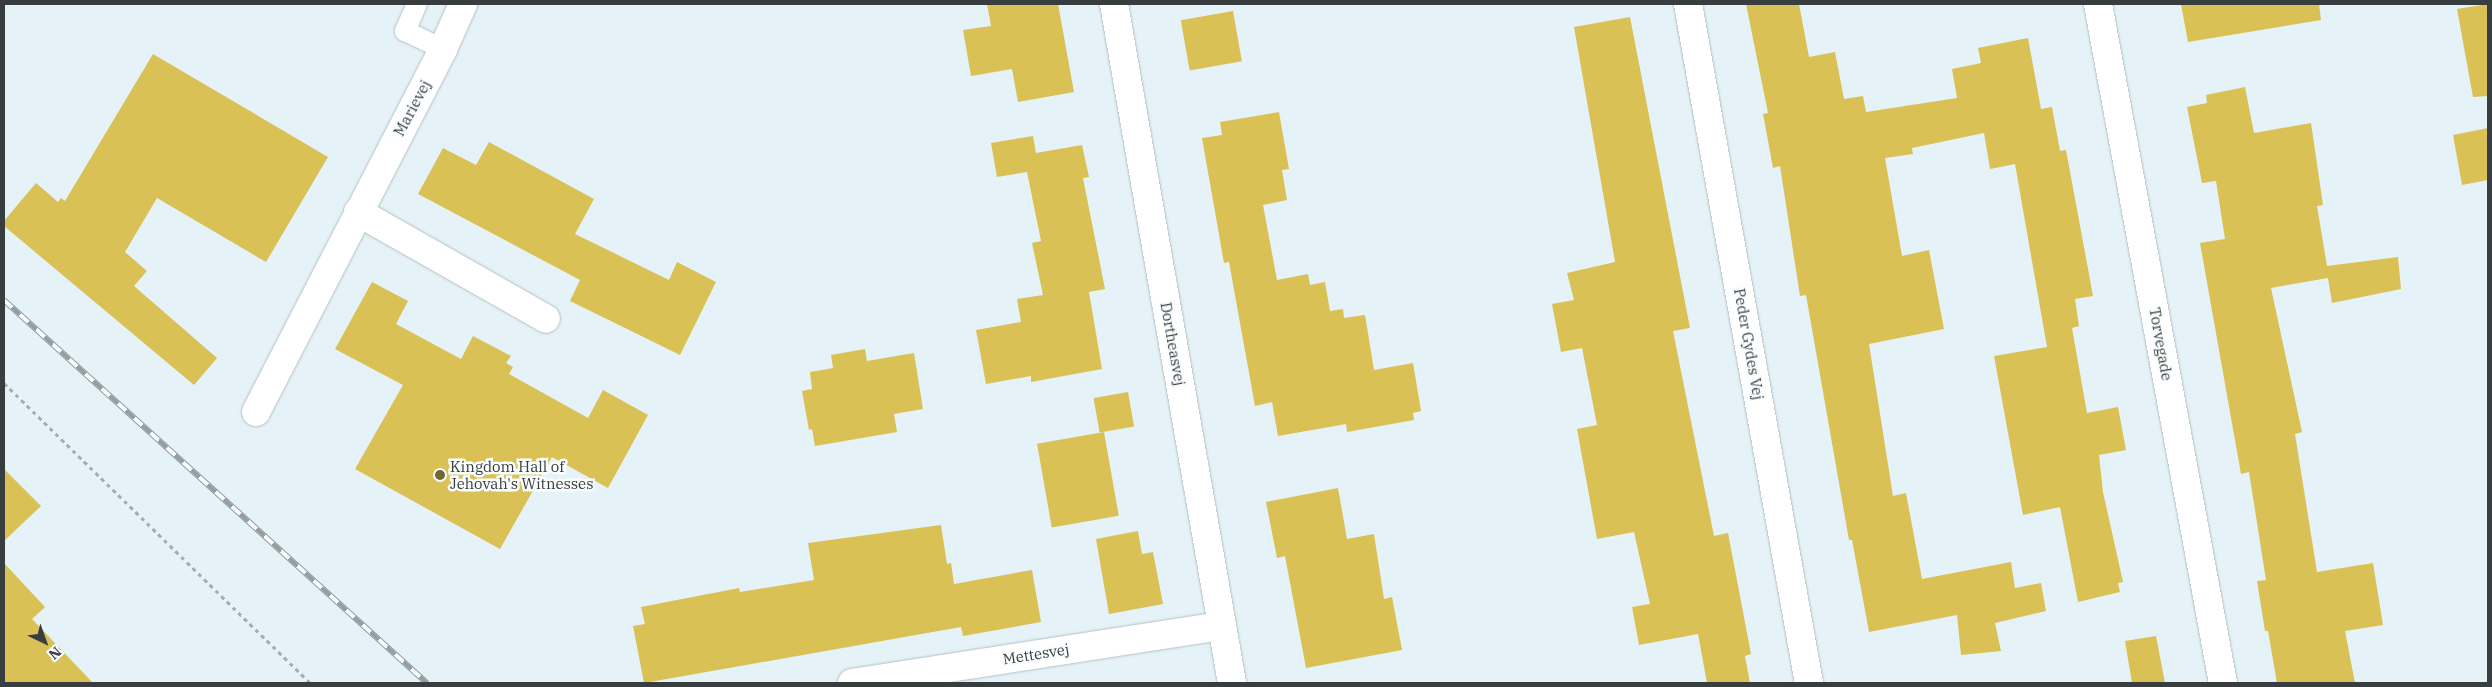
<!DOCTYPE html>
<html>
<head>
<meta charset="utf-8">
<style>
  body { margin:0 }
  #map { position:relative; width:2492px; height:687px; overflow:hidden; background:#e5f2f7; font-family:"IBM Plex Serif",serif }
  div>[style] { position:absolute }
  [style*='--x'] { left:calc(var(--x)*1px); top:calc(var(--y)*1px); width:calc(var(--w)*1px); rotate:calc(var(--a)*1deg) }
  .building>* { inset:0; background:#d9c156; transform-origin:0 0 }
  .path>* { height:3px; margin-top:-1.5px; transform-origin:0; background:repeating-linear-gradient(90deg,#a4aeb2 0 4px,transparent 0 8px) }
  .roads { filter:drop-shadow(0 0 1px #b4c0c5) drop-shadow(0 0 1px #b4c0c5) }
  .lane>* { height:20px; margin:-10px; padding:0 10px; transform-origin:10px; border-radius:10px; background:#fff }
  .street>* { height:28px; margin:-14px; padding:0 14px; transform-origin:14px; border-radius:14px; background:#fff }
  .rail>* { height:5.5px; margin-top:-2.75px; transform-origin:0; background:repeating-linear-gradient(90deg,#fafdfe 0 11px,#949da1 0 22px); box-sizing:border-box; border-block:1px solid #949da1 }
  .dots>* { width:14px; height:14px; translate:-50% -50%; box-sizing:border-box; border:2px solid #fafdfe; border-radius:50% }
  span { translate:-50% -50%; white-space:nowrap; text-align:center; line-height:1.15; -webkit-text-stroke:5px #fafdfe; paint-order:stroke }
  .street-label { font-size:15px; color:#383d3f }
  .poi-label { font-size:15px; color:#383d3f }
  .left { translate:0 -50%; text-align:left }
  .frame { position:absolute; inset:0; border:5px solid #383d3f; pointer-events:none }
  .north { position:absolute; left:20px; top:617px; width:50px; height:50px; -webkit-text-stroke:4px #fafdfe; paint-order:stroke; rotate:138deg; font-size:14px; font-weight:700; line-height:20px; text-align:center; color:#383d3f }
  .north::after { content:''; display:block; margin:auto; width:18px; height:22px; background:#383d3f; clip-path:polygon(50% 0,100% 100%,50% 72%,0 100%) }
</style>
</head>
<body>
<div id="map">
  <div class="building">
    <div style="clip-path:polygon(987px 4px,1058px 4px,1074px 92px,1018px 102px,1012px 69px,971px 76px,963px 30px,991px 26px)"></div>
    <div style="clip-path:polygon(1746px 4px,1799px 4px,1809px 57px,1835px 52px,1844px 99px,1863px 96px,1866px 112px,1957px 98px,1952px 69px,1981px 63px,1978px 48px,2028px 38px,2041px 109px,2052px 107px,2060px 151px,2066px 150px,2093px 296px,2075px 299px,2079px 326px,2072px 328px,2087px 413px,2118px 407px,2126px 450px,2099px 455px,2103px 492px,2123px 582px,2118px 583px,2120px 592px,2078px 602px,2060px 507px,2023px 515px,1994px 356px,2047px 347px,2015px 164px,1990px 169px,1984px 133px,1912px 148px,1913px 154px,1885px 158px,1902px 256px,1929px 250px,1944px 329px,1869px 344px,1893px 496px,1906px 493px,1922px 579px,2011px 562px,2015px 588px,2041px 583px,2046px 611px,1995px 623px,2001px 651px,1961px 655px,1957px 615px,1869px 632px,1852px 540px,1849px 540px,1806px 295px,1800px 296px,1780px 166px,1773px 168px,1763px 114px,1768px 113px)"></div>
    <div style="clip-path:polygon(2181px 4px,2319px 4px,2321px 20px,2188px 42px)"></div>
    <div style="clip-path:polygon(2488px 4px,2488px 96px,2473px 97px,2457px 9px)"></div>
    <div style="left:1233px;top:11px;width:51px;height:53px;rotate:80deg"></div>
    <div style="clip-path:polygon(1630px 17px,1690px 328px,1673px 331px,1714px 536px,1728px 533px,1751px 654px,1745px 656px,1750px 683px,1707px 683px,1698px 634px,1639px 645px,1632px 607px,1650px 604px,1634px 532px,1597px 539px,1577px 429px,1597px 425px,1582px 348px,1561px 352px,1552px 304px,1574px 300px,1567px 273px,1615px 262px,1574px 27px)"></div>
    <div style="clip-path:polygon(153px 54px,328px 157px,266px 262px,157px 198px,125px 252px,147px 271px,134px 286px,217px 358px,194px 385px,4px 226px,4px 221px,36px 183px,58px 202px,61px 198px,65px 201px)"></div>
    <div style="clip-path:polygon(2245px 87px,2254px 133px,2311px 123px,2323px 205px,2317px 206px,2327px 266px,2398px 257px,2401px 289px,2332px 303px,2328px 278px,2271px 288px,2302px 432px,2295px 434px,2317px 572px,2373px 563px,2383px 625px,2345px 631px,2355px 683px,2277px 683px,2268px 631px,2265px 631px,2257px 581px,2266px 580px,2249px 472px,2241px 474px,2200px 243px,2225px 239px,2216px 181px,2202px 183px,2187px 107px,2207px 103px,2206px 95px)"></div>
    <div style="clip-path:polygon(1279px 112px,1289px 169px,1282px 170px,1287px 200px,1263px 205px,1277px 280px,1308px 274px,1310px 285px,1325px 282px,1330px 311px,1343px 309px,1344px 318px,1365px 315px,1374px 370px,1413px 363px,1421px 411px,1413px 413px,1414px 420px,1347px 432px,1346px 424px,1278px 436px,1272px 402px,1255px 406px,1229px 262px,1224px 263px,1202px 138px,1222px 135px,1220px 122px)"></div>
    <div style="clip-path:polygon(2488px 128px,2488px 180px,2462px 185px,2453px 135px)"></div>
    <div style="clip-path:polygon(1033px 136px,1036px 153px,1082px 145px,1089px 177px,1083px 178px,1105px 289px,1089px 292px,1102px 369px,1031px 382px,1031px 376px,986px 384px,976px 330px,1021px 322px,1017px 299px,1043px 295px,1032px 243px,1041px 241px,1027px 172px,997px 177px,991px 143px)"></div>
    <div style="clip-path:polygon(489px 142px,594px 199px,575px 234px,669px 280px,677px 262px,716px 282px,680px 355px,570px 301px,580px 280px,418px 194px,443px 148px,476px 165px)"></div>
    <div style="clip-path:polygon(372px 282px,408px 301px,396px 324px,461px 359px,473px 336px,511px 356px,506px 363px,513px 367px,509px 374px,588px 418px,603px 390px,648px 415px,608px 488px,552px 457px,500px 549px,355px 469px,403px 385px,335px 349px)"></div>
    <div style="clip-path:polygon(865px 349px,867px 361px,914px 353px,923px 409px,894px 414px,897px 432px,815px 446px,812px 429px,809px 430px,802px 391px,812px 389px,810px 372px,833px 368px,831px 355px)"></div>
    <div style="left:1128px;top:392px;width:35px;height:35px;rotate:80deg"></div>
    <div style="left:1104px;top:432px;width:85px;height:68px;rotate:80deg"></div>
    <div style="clip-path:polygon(4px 469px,41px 506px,4px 541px)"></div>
    <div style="clip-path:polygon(1338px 488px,1347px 539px,1374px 534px,1384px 599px,1392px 597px,1402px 650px,1306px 668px,1285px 556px,1277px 558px,1266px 502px)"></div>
    <div style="clip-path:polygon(941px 525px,947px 564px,951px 563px,954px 584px,1032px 570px,1041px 622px,963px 636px,961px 627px,644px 683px,633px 626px,645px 624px,641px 607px,739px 588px,740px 592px,814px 580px,808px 543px)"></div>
    <div style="clip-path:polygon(1138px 531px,1142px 554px,1153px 552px,1163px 604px,1109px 614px,1096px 539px)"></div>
    <div style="clip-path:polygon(4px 563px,45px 607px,32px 619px,93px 683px,4px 683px)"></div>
    <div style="clip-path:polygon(2156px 636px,2165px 683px,2132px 683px,2125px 641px)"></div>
  </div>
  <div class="path">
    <div style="--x:4;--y:383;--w:429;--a:44.4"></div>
  </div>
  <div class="roads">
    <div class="lane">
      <div style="--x:417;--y:4;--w:30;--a:114"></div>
      <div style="--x:405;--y:31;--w:42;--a:25.3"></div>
    </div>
    <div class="street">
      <div style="--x:1114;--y:4;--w:689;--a:80.14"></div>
      <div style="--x:1688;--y:4;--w:690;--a:79.9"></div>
      <div style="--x:2098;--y:4;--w:690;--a:79.57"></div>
      <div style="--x:358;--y:212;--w:216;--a:29.6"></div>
      <div style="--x:256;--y:412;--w:408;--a:-62.7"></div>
      <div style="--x:443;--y:49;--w:49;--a:-66"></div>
      <div style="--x:852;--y:683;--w:373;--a:-8.8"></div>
    </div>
  </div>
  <div class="rail">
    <div style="--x:4;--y:300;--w:571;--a:42.16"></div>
  </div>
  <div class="dots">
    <div style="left:440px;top:475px;background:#726734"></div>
  </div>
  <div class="street-label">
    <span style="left:412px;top:108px;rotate:-62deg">Marievej</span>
    <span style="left:1173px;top:344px;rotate:80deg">Dortheasvej</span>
    <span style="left:1749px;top:344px;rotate:80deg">Peder Gydes Vej</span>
    <span style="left:2161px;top:344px;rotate:80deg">Torvegade</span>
    <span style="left:1036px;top:654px;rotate:-9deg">Mettesvej</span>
  </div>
  <div class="poi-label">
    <span class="left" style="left:450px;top:475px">Kingdom Hall of<br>Jehovah's Witnesses</span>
  </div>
  <div class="frame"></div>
  <div class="north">N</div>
</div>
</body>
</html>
